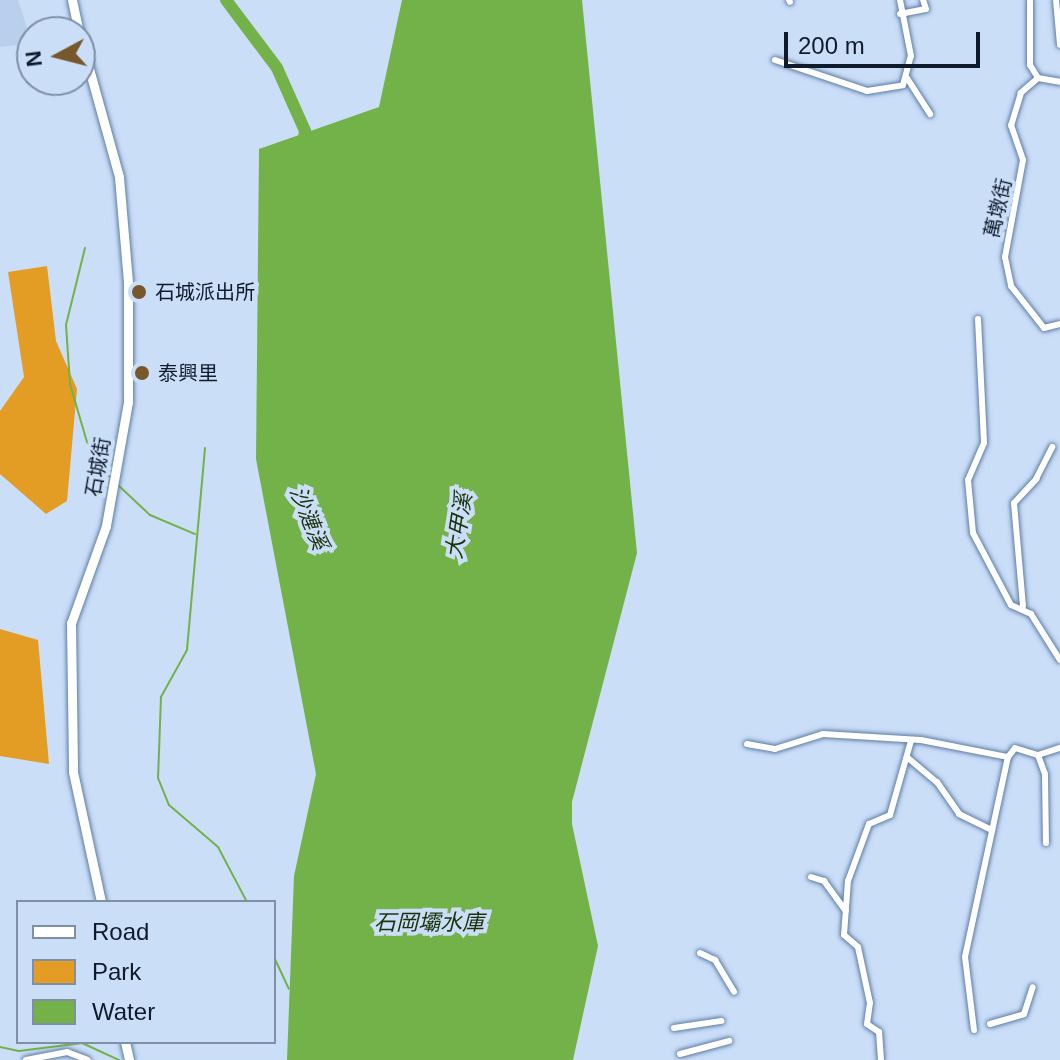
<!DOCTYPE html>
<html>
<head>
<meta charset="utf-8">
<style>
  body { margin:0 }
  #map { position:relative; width:1060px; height:1060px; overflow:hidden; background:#cadef8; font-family:Helvetica,"Noto Sans TC",sans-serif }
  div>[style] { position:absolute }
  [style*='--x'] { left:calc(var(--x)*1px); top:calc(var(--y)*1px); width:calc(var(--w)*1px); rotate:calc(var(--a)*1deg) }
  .built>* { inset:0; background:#b9cfed }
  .green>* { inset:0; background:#e39d25 }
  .water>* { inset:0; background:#72b248 }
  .stream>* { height:2px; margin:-1px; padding:0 1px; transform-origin:1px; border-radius:1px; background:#72b248 }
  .river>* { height:12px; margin:-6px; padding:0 6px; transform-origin:6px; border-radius:6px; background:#72b248 }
  .roads { filter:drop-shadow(0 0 2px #5e7da4) drop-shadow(0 0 2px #5e7da4) }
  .street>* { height:6px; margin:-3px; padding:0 3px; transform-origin:3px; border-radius:3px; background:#fff }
  .secondary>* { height:9px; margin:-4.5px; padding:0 4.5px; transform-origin:4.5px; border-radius:4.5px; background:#fff }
  .dots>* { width:22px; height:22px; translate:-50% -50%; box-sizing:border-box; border:4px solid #cadef8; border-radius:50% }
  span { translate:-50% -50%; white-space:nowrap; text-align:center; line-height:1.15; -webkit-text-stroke:8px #cadef8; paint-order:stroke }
  .street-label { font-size:20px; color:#0f1b2b }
  .poi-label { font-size:20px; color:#0f1b2b }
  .left { translate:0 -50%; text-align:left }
  .water-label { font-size:22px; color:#193207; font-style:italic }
  .legend { position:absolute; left:16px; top:900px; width:260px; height:144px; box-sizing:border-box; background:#cadef8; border:2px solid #7f90a6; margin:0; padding:10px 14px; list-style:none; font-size:24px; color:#0f1b2b }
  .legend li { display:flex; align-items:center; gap:16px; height:40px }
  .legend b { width:40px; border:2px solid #7f90a6 }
  .north { position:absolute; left:16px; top:16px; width:80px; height:80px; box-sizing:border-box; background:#cadef8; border:2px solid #7f90a6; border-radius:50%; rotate:263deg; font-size:22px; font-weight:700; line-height:32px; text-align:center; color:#0f1b2b }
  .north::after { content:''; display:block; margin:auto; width:28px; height:36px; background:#76582c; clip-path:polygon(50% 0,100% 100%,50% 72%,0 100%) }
  .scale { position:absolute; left:784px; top:32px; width:196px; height:36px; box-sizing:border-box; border:4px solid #0f1b2b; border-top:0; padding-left:10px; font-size:24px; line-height:28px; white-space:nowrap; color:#0f1b2b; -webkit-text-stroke:6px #cadef8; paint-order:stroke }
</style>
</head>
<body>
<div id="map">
  <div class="built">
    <div style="clip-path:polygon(0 0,18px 0,32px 43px,0 47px)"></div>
  </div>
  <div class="green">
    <div style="clip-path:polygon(47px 266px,56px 341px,77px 389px,67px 501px,46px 514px,0 474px,0 411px,24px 377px,8px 272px)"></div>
    <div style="clip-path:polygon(0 629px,38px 640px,49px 764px,0 756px)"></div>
  </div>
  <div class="water">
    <div style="clip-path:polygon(402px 0,582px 0,637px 553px,572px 802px,572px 824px,598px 946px,573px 1060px,287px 1060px,294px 876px,316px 774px,256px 459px,259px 149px,379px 107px)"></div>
  </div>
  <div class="stream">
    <div style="--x:85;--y:248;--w:79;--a:103.9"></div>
    <div style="--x:66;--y:325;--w:59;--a:86.1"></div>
    <div style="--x:70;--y:384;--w:60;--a:73.7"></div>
    <div style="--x:87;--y:442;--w:43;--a:56.3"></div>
    <div style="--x:205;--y:448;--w:203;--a:95.1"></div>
    <div style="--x:187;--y:650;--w:54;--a:119"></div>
    <div style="--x:161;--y:697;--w:81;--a:92.1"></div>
    <div style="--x:158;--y:778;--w:29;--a:68"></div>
    <div style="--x:169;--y:805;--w:65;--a:40.6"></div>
    <div style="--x:218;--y:847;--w:62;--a:62.2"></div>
    <div style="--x:118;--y:485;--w:44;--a:43.2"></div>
    <div style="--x:150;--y:515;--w:49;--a:22.9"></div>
    <div style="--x:274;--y:957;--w:35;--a:65"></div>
    <div style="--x:0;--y:1047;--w:19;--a:12"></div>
    <div style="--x:19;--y:1051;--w:64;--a:-7.2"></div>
    <div style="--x:82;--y:1043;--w:41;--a:24.7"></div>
  </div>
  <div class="river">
    <div style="--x:226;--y:0;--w:85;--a:53.1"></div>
    <div style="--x:277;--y:68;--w:69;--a:66"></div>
    <div style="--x:305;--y:131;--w:15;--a:98"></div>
  </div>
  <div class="roads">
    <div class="street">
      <div style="--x:789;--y:0;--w:2;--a:63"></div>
      <div style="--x:1030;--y:0;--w:65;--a:90"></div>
      <div style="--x:1030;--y:65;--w:15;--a:58"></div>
      <div style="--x:1038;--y:78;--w:22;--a:10"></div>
      <div style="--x:1056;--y:0;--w:45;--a:84.9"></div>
      <div style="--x:900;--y:14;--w:26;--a:-11"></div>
      <div style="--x:926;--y:9;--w:9;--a:-108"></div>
      <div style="--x:775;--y:60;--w:97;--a:18.6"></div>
      <div style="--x:867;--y:91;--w:36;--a:-9"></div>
      <div style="--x:903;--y:85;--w:30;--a:-75"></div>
      <div style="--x:911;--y:56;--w:57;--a:-101.1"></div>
      <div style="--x:907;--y:78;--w:43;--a:57.4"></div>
      <div style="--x:1038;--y:78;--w:23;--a:139"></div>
      <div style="--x:1021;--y:93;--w:34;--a:107"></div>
      <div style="--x:1011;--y:125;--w:37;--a:71"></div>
      <div style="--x:1023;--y:160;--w:99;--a:100.5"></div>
      <div style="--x:1005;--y:257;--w:30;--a:78"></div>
      <div style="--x:1011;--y:286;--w:53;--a:51.8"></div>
      <div style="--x:1044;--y:328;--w:16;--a:-14"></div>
      <div style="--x:978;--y:319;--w:124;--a:87.2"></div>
      <div style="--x:984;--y:443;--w:40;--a:113.4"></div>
      <div style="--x:968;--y:480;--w:53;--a:84.6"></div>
      <div style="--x:973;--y:533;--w:81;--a:62.2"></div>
      <div style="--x:1011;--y:605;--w:22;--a:24"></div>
      <div style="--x:1031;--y:614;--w:54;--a:57.8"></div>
      <div style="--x:1023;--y:606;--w:103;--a:-95"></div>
      <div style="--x:1014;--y:503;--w:33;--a:-47"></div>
      <div style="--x:1036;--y:479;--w:36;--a:-63"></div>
      <div style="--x:747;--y:744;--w:28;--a:10"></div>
      <div style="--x:775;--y:749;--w:50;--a:-17.4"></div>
      <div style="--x:823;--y:734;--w:98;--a:3.5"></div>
      <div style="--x:921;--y:740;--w:89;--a:11.1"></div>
      <div style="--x:1008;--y:757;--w:11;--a:-52"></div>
      <div style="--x:1015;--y:748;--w:24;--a:17"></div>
      <div style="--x:1038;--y:755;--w:23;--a:-18"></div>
      <div style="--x:1038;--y:755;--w:20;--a:70"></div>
      <div style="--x:1045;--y:774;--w:69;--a:89.2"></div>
      <div style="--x:908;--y:758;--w:38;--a:40"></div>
      <div style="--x:937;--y:782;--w:39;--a:55"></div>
      <div style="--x:959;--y:814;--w:37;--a:26"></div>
      <div style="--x:811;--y:877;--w:14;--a:17"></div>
      <div style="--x:824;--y:881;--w:37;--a:54"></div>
      <div style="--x:700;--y:953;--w:17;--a:25"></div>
      <div style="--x:715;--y:960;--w:37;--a:59"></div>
      <div style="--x:990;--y:1024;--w:35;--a:-16"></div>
      <div style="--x:1024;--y:1014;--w:28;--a:-72"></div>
      <div style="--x:674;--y:1028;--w:48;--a:-8.5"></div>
      <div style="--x:974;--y:1030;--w:74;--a:-97"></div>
      <div style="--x:965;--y:957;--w:205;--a:-77.9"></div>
      <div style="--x:680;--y:1054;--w:51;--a:-14.9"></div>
      <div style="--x:26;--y:1060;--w:42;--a:-11"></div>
      <div style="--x:67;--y:1052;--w:22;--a:21"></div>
      <div style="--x:881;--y:1060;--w:28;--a:-94"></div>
      <div style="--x:879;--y:1032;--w:14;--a:-146"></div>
      <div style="--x:867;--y:1024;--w:21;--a:-82"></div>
      <div style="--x:870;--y:1003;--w:57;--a:-102.1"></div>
      <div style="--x:858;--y:947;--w:18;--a:-139"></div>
      <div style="--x:844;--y:935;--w:54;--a:-85.8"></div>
      <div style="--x:848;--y:881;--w:61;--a:-69.8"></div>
      <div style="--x:869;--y:824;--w:23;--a:-23"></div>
      <div style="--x:890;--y:815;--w:77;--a:-74.2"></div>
    </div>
    <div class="secondary">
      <div style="--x:72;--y:0;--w:33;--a:78"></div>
      <div style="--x:80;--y:36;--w:146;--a:74.5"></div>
      <div style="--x:119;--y:177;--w:106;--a:85.1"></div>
      <div style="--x:128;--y:283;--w:119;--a:90"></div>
      <div style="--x:128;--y:402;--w:126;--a:100.1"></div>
      <div style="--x:106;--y:526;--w:103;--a:109.8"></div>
      <div style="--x:71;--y:623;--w:149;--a:89.2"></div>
      <div style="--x:73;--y:772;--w:133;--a:77.8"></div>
      <div style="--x:125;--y:1042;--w:18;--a:77"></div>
    </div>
  </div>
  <div class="dots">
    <div style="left:139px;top:292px;background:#76582c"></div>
    <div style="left:142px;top:373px;background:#76582c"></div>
  </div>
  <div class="street-label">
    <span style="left:998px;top:208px;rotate:-77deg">萬墩街</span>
    <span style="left:98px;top:467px;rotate:-80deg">石城街</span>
  </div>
  <div class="poi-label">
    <span class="left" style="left:155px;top:292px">石城派出所</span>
    <span class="left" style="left:158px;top:373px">泰興里</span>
  </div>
  <div class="water-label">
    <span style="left:309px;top:518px;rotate:68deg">沙漣溪</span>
    <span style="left:459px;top:526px;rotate:-81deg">大甲溪</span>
    <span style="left:429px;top:923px">石岡壩水庫</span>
  </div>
  <ul class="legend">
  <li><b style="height:10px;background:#fff"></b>Road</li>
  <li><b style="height:22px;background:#e39d25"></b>Park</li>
  <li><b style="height:22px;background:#72b248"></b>Water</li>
  </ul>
  <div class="north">N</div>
  <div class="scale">200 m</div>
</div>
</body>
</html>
